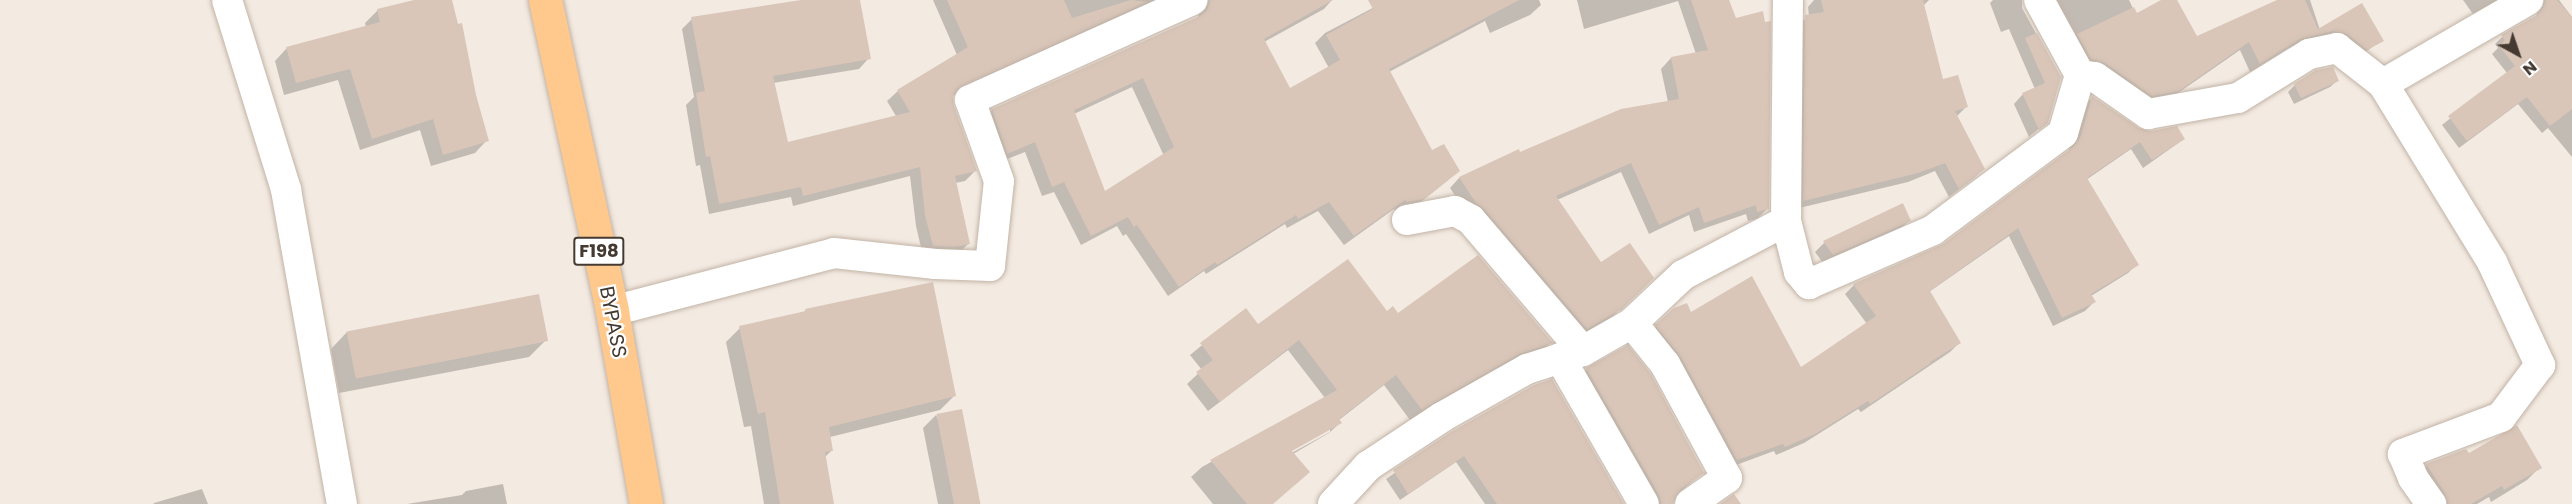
<!DOCTYPE html>
<html>
<head>
<meta charset="utf-8">
<style>
  body { margin:0 }
  #map { position:relative; width:2572px; height:504px; overflow:hidden; background:#f3eae1; font-family:Poppins,sans-serif }
  div>[style] { position:absolute }
  [style*='--x'] { left:calc(var(--x)*1px); top:calc(var(--y)*1px); width:calc(var(--w)*1px); rotate:calc(var(--a)*1deg) }
  .shadow>* { inset:0; background:#0003 }
  .building>* { inset:0; background:#d9c6b9; transform-origin:0 0 }
  .roads { filter:drop-shadow(0 0 2px #c2b3a6) drop-shadow(0 0 2px #c2b3a6) }
  .minor>* { height:30px; margin:-15px; padding:0 15px; transform-origin:15px; border-radius:15px; background:#fff }
  .primary>* { height:33px; margin:-16.5px; padding:0 16.5px; transform-origin:16.5px; border-radius:16.5px; background:#ffc98e }
  span { translate:-50% -50%; white-space:nowrap; text-align:center; line-height:1.15; -webkit-text-stroke:4.5px #fff; paint-order:stroke }
  .shield-label span { padding:2px 4px; background:#fff; border:2px solid; border-radius:4px; -webkit-text-stroke-width:0 }
  .shield-label { font-size:18px; color:#453a32; font-weight:700 }
  .street-label { font-size:20px; color:#453a32 }
  .north { position:absolute; left:2488px; top:24px; width:60px; height:60px; -webkit-text-stroke:4px #fff; paint-order:stroke; rotate:140deg; font-size:16px; font-weight:700; line-height:24px; text-align:center; color:#453a32 }
  .north::after { content:''; display:block; margin:auto; width:21px; height:27px; background:#453a32; clip-path:polygon(50% 0,100% 100%,50% 72%,0 100%) }
</style>
</head>
<body>
<div id="map">
  <div class="shadow">
    <div style="clip-path:polygon(421px 0,451px 0,487px 140px,475px 153px,431px 166px,420px 130px,360px 150px,338px 80px,284px 95px,275px 61px,287px 48px,366px 27px,365px 23px,378px 10px)"></div>
    <div style="clip-path:polygon(805px 0,859px 0,869px 58px,859px 69px,773px 83px,787px 144px,896px 116px,887px 101px,898px 91px,957px 55px,933px 0,1166px 0,952px 96px,952px 106px,975px 171px,965px 181px,955px 183px,968px 244px,958px 254px,923px 256px,916px 226px,910px 176px,793px 206px,791px 197px,709px 214px,700px 165px,696px 166px,686px 105px,694px 97px,682px 29px,692px 19px)"></div>
    <div style="clip-path:polygon(evenodd,1196px 0,1332px 0,1324px 9px,1264px 42px,1290px 90px,1329px 68px,1315px 43px,1325px 33px,1388px 0,1539px 0,1541px 5px,1530px 15px,1490px 33px,1485px 21px,1389px 72px,1432px 153px,1458px 171px,1447px 181px,1412px 209px,1396px 212px,1394px 209px,1344px 245px,1318px 211px,1287px 228px,1285px 224px,1206px 274px,1204px 271px,1168px 296px,1126px 234px,1123px 236px,1117px 226px,1081px 245px,1054px 192px,1042px 196px,1025px 152px,997px 163px,982px 121px,992px 110px,1198px 18px,1199px 4px,1196px 0,1132px 87px,1164px 156px,1104px 193px,1074px 114px,1132px 87px)"></div>
    <div style="clip-path:polygon(1577px 0,1728px 0,1767px 209px,1757px 219px,1748px 221px,1746px 214px,1694px 232px,1689px 215px,1649px 234px,1621px 172px,1557px 200px,1600px 265px,1642px 288px,1610px 319px,1576px 338px,1467px 213px,1450px 188px,1459px 178px,1518px 151px,1519px 154px,1668px 102px,1661px 69px,1671px 58px,1696px 54px,1678px 1px,1584px 29px)"></div>
    <div style="clip-path:polygon(1814px 0,1929px 0,1923px 6px,1942px 81px,1966px 107px,1956px 117px,1983px 169px,1974px 178px,1949px 197px,1935px 171px,1908px 182px,1795px 209px,1797px 26px,1809px 16px,1808px 7px)"></div>
    <div style="clip-path:polygon(1993px 0,2022px 0,2022px 8px,2060px 77px,2047px 122px,2029px 137px,2014px 104px,2023px 94px,2035px 89px,2009px 29px,2001px 32px,1990px 3px)"></div>
    <div style="clip-path:polygon(2044px 0,2129px 0,2136px 15px,2164px 0,2176px 0,2196px 38px,2281px 0,2310px 0,2320px 30px,2362px 5px,2382px 40px,2357px 58px,2323px 40px,2289px 48px,2250px 72px,2240px 50px,2168px 100px,2142px 104px,2095px 72px)"></div>
    <div style="clip-path:polygon(2463px 0,2499px 0,2473px 14px)"></div>
    <div style="clip-path:polygon(2534px 0,2559px 0,2572px 17px,2572px 157px,2548px 128px,2542px 133px,2518px 104px,2459px 148px,2442px 125px,2507px 73px,2492px 54px,2498px 48px,2495px 44px,2502px 37px,2536px 17px,2538px 8px)"></div>
    <div style="clip-path:polygon(2337px 81px,2330px 87px,2294px 104px,2288px 92px,2295px 85px)"></div>
    <div style="clip-path:polygon(2092px 98px,2144px 132px,2184px 139px,2143px 168px,2131px 149px,2086px 180px,2137px 264px,2128px 273px,2091px 296px,2094px 302px,2085px 311px,2053px 326px,2009px 236px,1929px 292px,1959px 343px,1950px 352px,1861px 412px,1858px 409px,1804px 443px,1776px 455px,1774px 451px,1728px 468px,1648px 334px,1674px 309px,1800px 369px,1867px 324px,1845px 294px,1854px 285px,1944px 245px,2068px 153px,2083px 106px)"></div>
    <div style="clip-path:polygon(1909px 221px,1899px 230px,1823px 263px,1815px 252px,1824px 243px)"></div>
    <div style="clip-path:polygon(806px 310px,954px 396px,940px 410px,830px 437px,832px 450px,825px 457px,833px 504px,764px 504px,751px 426px,744px 427px,726px 342px,740px 328px,803px 313px)"></div>
    <div style="clip-path:polygon(evenodd,1245px 310px,1258px 326px,1386px 313px,1551px 342px,1541px 353px,1506px 364px,1410px 420px,1384px 385px,1339px 420px,1340px 423px,1329px 433px,1293px 454px,1272px 504px,1213px 504px,1191px 477px,1202px 467px,1325px 398px,1288px 350px,1208px 411px,1187px 384px,1202px 370px,1190px 355px,1245px 310px,1330px 428px,1330px 432px,1286px 456px,1285px 453px,1330px 428px)"></div>
    <div style="clip-path:polygon(347px 332px,546px 340px,529px 357px,339px 393px,331px 349px)"></div>
    <div style="clip-path:polygon(1627px 347px,1703px 472px,1673px 498px,1672px 504px,1652px 504px,1579px 377px,1587px 369px)"></div>
    <div style="clip-path:polygon(936px 415px,979px 504px,938px 504px,923px 428px)"></div>
    <div style="clip-path:polygon(1452px 433px,1622px 504px,1485px 504px,1456px 462px,1400px 500px,1386px 479px)"></div>
    <div style="clip-path:polygon(2466px 450px,2469px 456px,2540px 467px,2527px 480px,2491px 502px,2489px 497px,2477px 504px,2431px 504px,2414px 478px,2427px 465px)"></div>
    <div style="clip-path:polygon(503px 484px,507px 504px,407px 504px,462px 495px,466px 491px)"></div>
    <div style="clip-path:polygon(202px 489px,208px 504px,153px 504px,154px 503px)"></div>
  </div>
  <div class="building">
    <div style="clip-path:polygon(414px 0,452px 0,458px 24px,462px 23px,476px 95px,489px 141px,443px 155px,433px 119px,372px 139px,350px 69px,296px 83px,286px 47px,380px 22px,377px 9px)"></div>
    <div style="clip-path:polygon(801px 0,860px 0,871px 59px,773px 76px,788px 142px,910px 112px,897px 90px,968px 47px,947px 0,1064px 0,1072px 18px,1131px 0,1147px 2px,957px 89px,953px 97px,954px 106px,977px 171px,955px 176px,970px 244px,955px 247px,933px 246px,925px 215px,920px 167px,803px 196px,801px 187px,719px 204px,710px 156px,706px 157px,696px 93px,705px 91px,691px 17px)"></div>
    <div style="clip-path:polygon(evenodd,1210px 0,1333px 0,1264px 39px,1290px 88px,1340px 60px,1326px 35px,1373px 9px,1368px 0,1519px 0,1389px 69px,1432px 150px,1444px 144px,1460px 171px,1424px 199px,1407px 202px,1405px 200px,1354px 236px,1329px 202px,1298px 219px,1296px 215px,1217px 265px,1215px 262px,1179px 287px,1137px 225px,1134px 227px,1128px 217px,1091px 236px,1064px 182px,1052px 187px,1035px 142px,1007px 154px,992px 109px,1200px 16px,1207px 10px,1210px 0,1143px 78px,1174px 147px,1105px 191px,1074px 110px,1143px 78px)"></div>
    <div style="clip-path:polygon(1691px 0,1729px 0,1736px 18px,1763px 11px,1765px 22px,1771px 21px,1769px 209px,1757px 212px,1756px 205px,1704px 223px,1699px 207px,1659px 225px,1631px 163px,1556px 196px,1601px 262px,1630px 243px,1654px 278px,1622px 309px,1587px 329px,1484px 209px,1476px 203px,1459px 177px,1519px 149px,1520px 152px,1621px 109px,1679px 99px,1671px 57px,1708px 50px)"></div>
    <div style="clip-path:polygon(1821px 0,1923px 0,1943px 79px,1958px 75px,1968px 107px,1955px 111px,1985px 169px,1959px 189px,1945px 163px,1918px 173px,1803px 201px,1805px 15px,1824px 12px)"></div>
    <div style="clip-path:polygon(2161px 0,2177px 0,2197px 36px,2277px 0,2305px 0,2318px 29px,2362px 3px,2384px 41px,2367px 50px,2347px 34px,2333px 31px,2300px 39px,2260px 64px,2249px 42px,2179px 91px,2152px 96px,2105px 63px,2091px 59px,2077px 34px,2134px 7px,2137px 13px)"></div>
    <div style="clip-path:polygon(2545px 0,2557px 0,2572px 17px,2572px 109px,2550px 126px,2527px 97px,2467px 141px,2448px 116px,2515px 66px,2499px 46px,2505px 40px,2501px 35px,2537px 15px,2543px 8px)"></div>
    <div style="clip-path:polygon(2037px 33px,2061px 77px,2048px 123px,2039px 130px,2022px 93px,2045px 83px,2025px 38px)"></div>
    <div style="clip-path:polygon(2333px 67px,2339px 81px,2301px 98px,2294px 84px,2316px 70px)"></div>
    <div style="clip-path:polygon(2092px 96px,2139px 128px,2151px 131px,2177px 126px,2185px 139px,2152px 160px,2140px 142px,2087px 178px,2139px 265px,2091px 294px,2096px 302px,2062px 318px,2018px 228px,1930px 291px,1961px 343px,1930px 362px,1931px 363px,1870px 404px,1868px 401px,1815px 434px,1785px 447px,1783px 444px,1737px 460px,1680px 356px,1655px 325px,1674px 308px,1687px 303px,1691px 312px,1752px 276px,1801px 367px,1876px 316px,1853px 284px,1943px 244px,2073px 147px,2080px 138px)"></div>
    <div style="clip-path:polygon(1903px 203px,1911px 221px,1833px 255px,1823px 241px)"></div>
    <div style="clip-path:polygon(1478px 255px,1553px 343px,1519px 354px,1422px 410px,1396px 375px,1339px 419px,1342px 423px,1292px 451px,1310px 472px,1273px 504px,1247px 504px,1210px 460px,1337px 390px,1299px 340px,1220px 402px,1196px 372px,1213px 360px,1200px 343px,1246px 308px,1258px 324px,1348px 259px,1387px 311px,1393px 306px,1398px 313px)"></div>
    <div style="clip-path:polygon(933px 282px,956px 396px,829px 427px,833px 451px,825px 452px,834px 504px,780px 504px,765px 412px,758px 414px,739px 326px,806px 311px,805px 309px)"></div>
    <div style="left:539px;top:294px;width:48px;height:196px;rotate:79deg"></div>
    <div style="clip-path:polygon(1628px 345px,1651px 374px,1704px 473px,1680px 490px,1673px 504px,1661px 504px,1659px 495px,1586px 368px)"></div>
    <div style="clip-path:polygon(1552px 379px,1624px 504px,1497px 504px,1464px 456px,1408px 494px,1393px 470px,1451px 432px,1534px 385px)"></div>
    <div style="left:962px;top:409px;width:97px;height:26px;rotate:79deg"></div>
    <div style="clip-path:polygon(2517px 425px,2542px 468px,2504px 490px,2502px 486px,2471px 504px,2448px 504px,2445px 494px,2426px 464px,2466px 449px,2469px 453px)"></div>
    <div style="clip-path:polygon(1734px 494px,1741px 504px,1720px 504px)"></div>
  </div>
  <div class="roads">
    <div class="minor">
      <div style="--x:227;--y:0;--w:199;--a:72.7"></div>
      <div style="--x:286;--y:190;--w:319;--a:79.9"></div>
      <div style="--x:2039;--y:0;--w:85;--a:61.3"></div>
      <div style="--x:2383;--y:84;--w:209;--a:58.5"></div>
      <div style="--x:2492;--y:262;--w:114;--a:65"></div>
      <div style="--x:2540;--y:365;--w:65;--a:126.9"></div>
      <div style="--x:2501;--y:417;--w:105;--a:159.3"></div>
      <div style="--x:2403;--y:454;--w:26;--a:67"></div>
      <div style="--x:2413;--y:478;--w:32;--a:55"></div>
      <div style="--x:1407;--y:220;--w:49;--a:-10.6"></div>
      <div style="--x:1455;--y:211;--w:18;--a:29"></div>
      <div style="--x:1471;--y:220;--w:172;--a:49.5"></div>
      <div style="--x:1786;--y:221;--w:53;--a:75.7"></div>
      <div style="--x:1799;--y:272;--w:16;--a:50"></div>
      <div style="--x:1809;--y:284;--w:135;--a:-23.5"></div>
      <div style="--x:1933;--y:230;--w:162;--a:-36.7"></div>
      <div style="--x:2063;--y:133;--w:60;--a:-73.7"></div>
      <div style="--x:2080;--y:75;--w:15;--a:8"></div>
      <div style="--x:2095;--y:77;--w:65;--a:34.9"></div>
      <div style="--x:2148;--y:114;--w:91;--a:-10.1"></div>
      <div style="--x:2238;--y:98;--w:84;--a:-31.8"></div>
      <div style="--x:2309;--y:54;--w:29;--a:-12"></div>
      <div style="--x:2337;--y:48;--w:58;--a:38"></div>
      <div style="--x:2383;--y:84;--w:168;--a:-30.1"></div>
      <div style="--x:612;--y:311;--w:229;--a:-14.6"></div>
      <div style="--x:834;--y:253;--w:102;--a:6.2"></div>
      <div style="--x:935;--y:264;--w:55;--a:2.1"></div>
      <div style="--x:990;--y:266;--w:85;--a:-84"></div>
      <div style="--x:999;--y:181;--w:86;--a:-109.7"></div>
      <div style="--x:970;--y:100;--w:244;--a:-24.2"></div>
      <div style="--x:1632;--y:323;--w:53;--a:51.2"></div>
      <div style="--x:1665;--y:364;--w:130;--a:61.5"></div>
      <div style="--x:1727;--y:478;--w:45;--a:144.9"></div>
      <div style="--x:1560;--y:358;--w:168;--a:60.1"></div>
      <div style="--x:1333;--y:504;--w:52;--a:-47.4"></div>
      <div style="--x:1368;--y:466;--w:89;--a:-33.5"></div>
      <div style="--x:1442;--y:417;--w:98;--a:-29.5"></div>
      <div style="--x:1527;--y:369;--w:59;--a:-17.8"></div>
      <div style="--x:1583;--y:351;--w:56;--a:-29.7"></div>
      <div style="--x:1632;--y:323;--w:70;--a:-43.3"></div>
      <div style="--x:1683;--y:275;--w:116;--a:-27.7"></div>
      <div style="--x:1786;--y:221;--w:221;--a:-89.5"></div>
    </div>
    <div class="primary">
      <div style="--x:545;--y:0;--w:318;--a:77.8"></div>
      <div style="--x:612;--y:311;--w:196;--a:80"></div>
    </div>
  </div>
  <div class="shield-label">
    <span style="left:599px;top:251px">F198</span>
  </div>
  <div class="street-label">
    <span style="left:613px;top:322px;rotate:79deg">BYPASS</span>
  </div>
  <div class="north">N</div>
</div>
</body>
</html>
